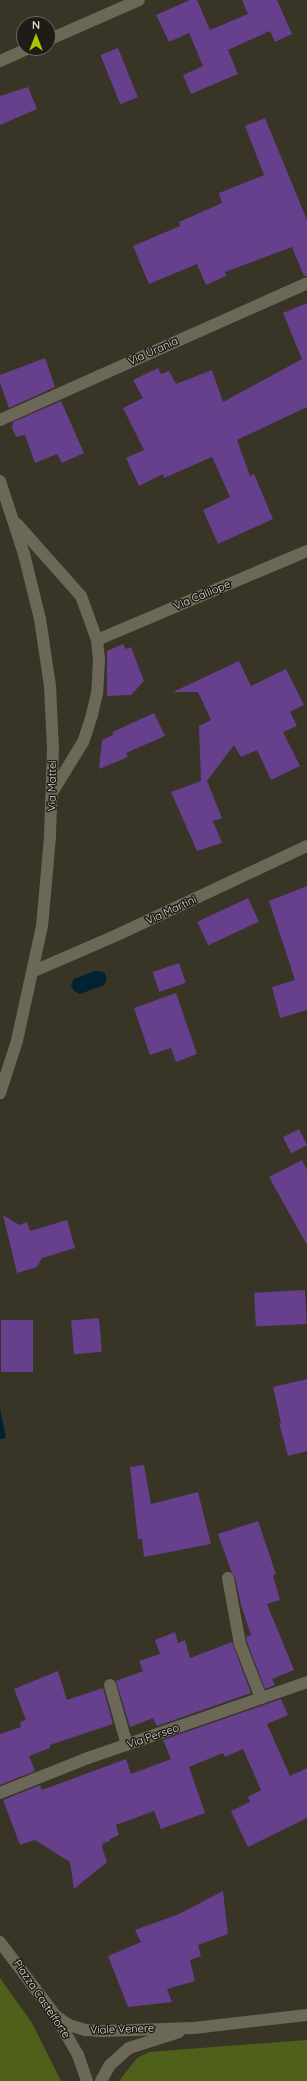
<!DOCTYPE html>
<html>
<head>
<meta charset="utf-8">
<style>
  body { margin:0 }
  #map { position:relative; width:307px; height:2081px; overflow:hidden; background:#383426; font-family:Quicksand,sans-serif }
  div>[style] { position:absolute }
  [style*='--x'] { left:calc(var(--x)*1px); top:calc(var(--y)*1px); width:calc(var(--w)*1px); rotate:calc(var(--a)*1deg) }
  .green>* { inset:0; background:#4f601b }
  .water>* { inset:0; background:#023 }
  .building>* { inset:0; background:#663f8d; transform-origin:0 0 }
  .street>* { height:12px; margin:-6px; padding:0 6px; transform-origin:6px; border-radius:6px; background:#6c6858 }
  .secondary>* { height:12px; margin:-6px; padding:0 6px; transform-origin:6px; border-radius:6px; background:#6c6858 }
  span { translate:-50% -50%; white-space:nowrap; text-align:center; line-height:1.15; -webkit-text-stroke:3px #1e1c16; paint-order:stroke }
  .street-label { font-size:11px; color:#dedbd3 }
  .north { position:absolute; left:16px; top:16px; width:40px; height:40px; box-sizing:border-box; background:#1e1c16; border:1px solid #6b6862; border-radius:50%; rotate:0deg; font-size:11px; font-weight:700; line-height:16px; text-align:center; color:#dedbd3 }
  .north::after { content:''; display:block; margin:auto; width:14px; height:18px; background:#afc504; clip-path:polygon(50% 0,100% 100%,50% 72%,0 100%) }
</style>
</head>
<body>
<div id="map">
  <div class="green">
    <div style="clip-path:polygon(0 1978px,32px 2023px,61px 2081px,0 2081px)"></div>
    <div style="clip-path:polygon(307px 2040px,307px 2081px,119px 2081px,137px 2058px,149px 2052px)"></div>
  </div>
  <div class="water">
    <div style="clip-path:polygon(95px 971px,104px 972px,107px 978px,104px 985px,80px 994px,74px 991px,71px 985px,74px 979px)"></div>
    <div style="clip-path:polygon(0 1408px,6px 1438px,0 1439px)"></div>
  </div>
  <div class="building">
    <div style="clip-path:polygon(190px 0,197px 0,210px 30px,248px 14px,242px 0,277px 0,292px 34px,275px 42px,270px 31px,228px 50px,238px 74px,191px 94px,183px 75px,203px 66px,189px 33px,169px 42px,156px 15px)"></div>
    <div style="left:118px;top:48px;width:53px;height:19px;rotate:68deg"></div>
    <div style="clip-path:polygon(28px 87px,37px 109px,0 125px,0 96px)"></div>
    <div style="clip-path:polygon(265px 118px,307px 220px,307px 276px,304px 276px,292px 247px,225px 272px,226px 276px,206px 285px,197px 264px,149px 284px,133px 246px,180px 226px,179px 222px,222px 203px,219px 193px,264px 175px,245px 126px)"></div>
    <div style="clip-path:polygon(307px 303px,307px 407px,237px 440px,250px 476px,254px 474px,273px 519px,218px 544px,203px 510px,230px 497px,212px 457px,164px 478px,163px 474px,139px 486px,126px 458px,144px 450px,123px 408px,143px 398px,133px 380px,158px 368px,161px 374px,169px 371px,176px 384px,212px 370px,223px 402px,302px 359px,283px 313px)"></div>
    <div style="clip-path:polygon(45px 358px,55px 387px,9px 408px,0 383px,0 375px)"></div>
    <div style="clip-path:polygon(61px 401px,84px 453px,62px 463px,57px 454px,35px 463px,25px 435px,16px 437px,12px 428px,13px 422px)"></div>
    <div style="clip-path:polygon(123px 644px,126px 649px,131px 647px,144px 681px,131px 695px,107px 696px,107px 651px)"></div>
    <div style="clip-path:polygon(239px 661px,251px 686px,286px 669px,304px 705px,290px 712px,297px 726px,283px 732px,300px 766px,271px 780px,257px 750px,241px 757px,234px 745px,207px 781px,222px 818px,213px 821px,222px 843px,197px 851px,171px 792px,201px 781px,199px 726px,211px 720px,198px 692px,173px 692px)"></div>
    <div style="clip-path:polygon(154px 713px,165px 736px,126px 753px,128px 757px,99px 769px,102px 740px,113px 735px,113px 732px,119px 729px)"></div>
    <div style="clip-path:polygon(307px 886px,307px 1010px,280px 1018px,272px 987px,295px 980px,269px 901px)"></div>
    <div style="left:248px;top:898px;width:26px;height:56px;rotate:65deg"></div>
    <div style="left:179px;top:963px;width:21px;height:28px;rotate:71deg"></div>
    <div style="clip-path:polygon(176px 993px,197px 1054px,176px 1062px,171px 1048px,150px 1055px,134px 1008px)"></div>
    <div style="left:299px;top:1129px;width:18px;height:18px;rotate:63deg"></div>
    <div style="clip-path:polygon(302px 1160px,307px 1170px,307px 1245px,269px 1177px)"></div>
    <div style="clip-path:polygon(3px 1215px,19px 1225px,27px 1222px,30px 1231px,67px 1220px,75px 1248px,42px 1258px,37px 1267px,17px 1273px)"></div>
    <div style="left:305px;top:1290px;width:34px;height:51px;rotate:87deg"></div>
    <div style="left:99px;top:1318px;width:34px;height:28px;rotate:85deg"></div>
    <div style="left:1px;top:1320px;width:32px;height:52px"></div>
    <div style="clip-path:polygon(307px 1379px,307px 1451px,288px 1456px,279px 1423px,281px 1423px,273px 1387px)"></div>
    <div style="clip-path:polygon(144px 1465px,151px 1504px,198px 1492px,211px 1544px,144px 1557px,142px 1539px,138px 1539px,130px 1467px)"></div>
    <div style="clip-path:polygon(258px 1521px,276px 1574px,273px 1575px,280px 1600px,267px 1604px,294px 1670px,272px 1679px,275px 1685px,265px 1689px,247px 1642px,246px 1637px,251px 1635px,241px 1605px,235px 1577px,231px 1571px,218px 1534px)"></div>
    <div style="clip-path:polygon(175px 1632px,178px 1643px,185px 1640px,190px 1658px,232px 1642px,251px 1693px,157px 1726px,153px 1718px,130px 1727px,116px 1681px,143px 1671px,139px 1661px,160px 1654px,155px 1640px)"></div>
    <div style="clip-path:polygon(58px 1671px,67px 1700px,103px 1688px,113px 1724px,50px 1745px,50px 1748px,29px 1756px,35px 1771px,0 1785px,0 1734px,21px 1727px,20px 1722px,26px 1720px,14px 1689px)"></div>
    <div style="clip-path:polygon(281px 1699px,288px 1715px,267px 1724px,290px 1776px,307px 1768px,307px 1818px,248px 1847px,231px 1811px,250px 1802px,248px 1797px,261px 1790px,243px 1749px,225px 1757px,223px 1753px,189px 1767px,205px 1813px,161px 1829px,154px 1811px,116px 1825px,119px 1835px,110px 1839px,110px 1841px,103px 1843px,102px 1847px,107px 1862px,74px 1889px,70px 1862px,35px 1840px,20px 1845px,3px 1800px,40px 1785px,42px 1790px,126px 1759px,131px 1774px,171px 1759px,163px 1740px)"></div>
    <div style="clip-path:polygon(223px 1891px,228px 1934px,198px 1945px,201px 1956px,190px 1960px,195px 1981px,167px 1989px,172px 2002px,128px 2007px,108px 1956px,141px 1942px,135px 1930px,179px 1914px)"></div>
  </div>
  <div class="street">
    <div style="--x:48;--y:40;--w:99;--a:-23.7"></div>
    <div style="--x:0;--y:61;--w:32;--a:-24"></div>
    <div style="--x:0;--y:420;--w:336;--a:-24"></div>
    <div style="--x:0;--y:481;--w:77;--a:71.8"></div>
    <div style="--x:24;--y:554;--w:67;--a:76.2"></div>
    <div style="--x:40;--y:619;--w:68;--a:81.5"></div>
    <div style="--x:50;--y:686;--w:63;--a:87.3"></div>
    <div style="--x:53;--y:749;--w:88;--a:92"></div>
    <div style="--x:50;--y:837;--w:89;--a:95.1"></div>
    <div style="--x:42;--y:926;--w:118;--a:102.3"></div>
    <div style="--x:17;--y:1041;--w:55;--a:108.1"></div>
    <div style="--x:17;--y:524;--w:96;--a:48.4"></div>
    <div style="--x:81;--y:596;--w:47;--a:70"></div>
    <div style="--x:97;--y:640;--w:19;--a:84"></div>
    <div style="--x:99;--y:659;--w:34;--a:93"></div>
    <div style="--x:97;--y:693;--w:23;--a:103"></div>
    <div style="--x:92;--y:715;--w:28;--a:108"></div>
    <div style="--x:83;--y:742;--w:57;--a:121.5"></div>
    <div style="--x:97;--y:640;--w:228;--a:-23"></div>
    <div style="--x:34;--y:971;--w:90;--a:-23.4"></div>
    <div style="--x:117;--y:935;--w:210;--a:-25.1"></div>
    <div style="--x:228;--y:1578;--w:67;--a:79.7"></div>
    <div style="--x:240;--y:1644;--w:58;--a:68.7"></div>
    <div style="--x:110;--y:1685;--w:62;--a:74.2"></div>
    <div style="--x:0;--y:1793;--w:95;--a:-21.7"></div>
    <div style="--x:88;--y:1758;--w:232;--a:-19.1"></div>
  </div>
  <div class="secondary">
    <div style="--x:0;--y:1942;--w:91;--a:53"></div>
    <div style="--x:55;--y:2015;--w:46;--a:60.1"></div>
    <div style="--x:78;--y:2055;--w:28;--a:71"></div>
    <div style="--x:55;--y:2015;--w:17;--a:36"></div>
    <div style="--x:69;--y:2025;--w:17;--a:17"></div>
    <div style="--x:85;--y:2030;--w:18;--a:3"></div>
    <div style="--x:103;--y:2031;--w:91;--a:-1.9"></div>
    <div style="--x:194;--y:2028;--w:114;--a:-6.6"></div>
    <div style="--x:101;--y:2081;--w:18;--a:-61"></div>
    <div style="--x:110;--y:2065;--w:25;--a:-42"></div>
    <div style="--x:129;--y:2048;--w:52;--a:-17.7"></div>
  </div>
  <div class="street-label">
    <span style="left:153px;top:351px;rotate:-24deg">Via Urania</span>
    <span style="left:202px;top:595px;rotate:-23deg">Via Calliope</span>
    <span style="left:52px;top:786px;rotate:-89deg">Via Mattei</span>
    <span style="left:171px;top:910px;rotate:-25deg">Via Martini</span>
    <span style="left:153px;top:1736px;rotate:-19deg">Via Perseo</span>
    <span style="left:42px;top:1999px;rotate:56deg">Piazza Castelforte</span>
    <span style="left:122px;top:2029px;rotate:-2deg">Viale Venere</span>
  </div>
  <div class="north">N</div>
</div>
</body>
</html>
